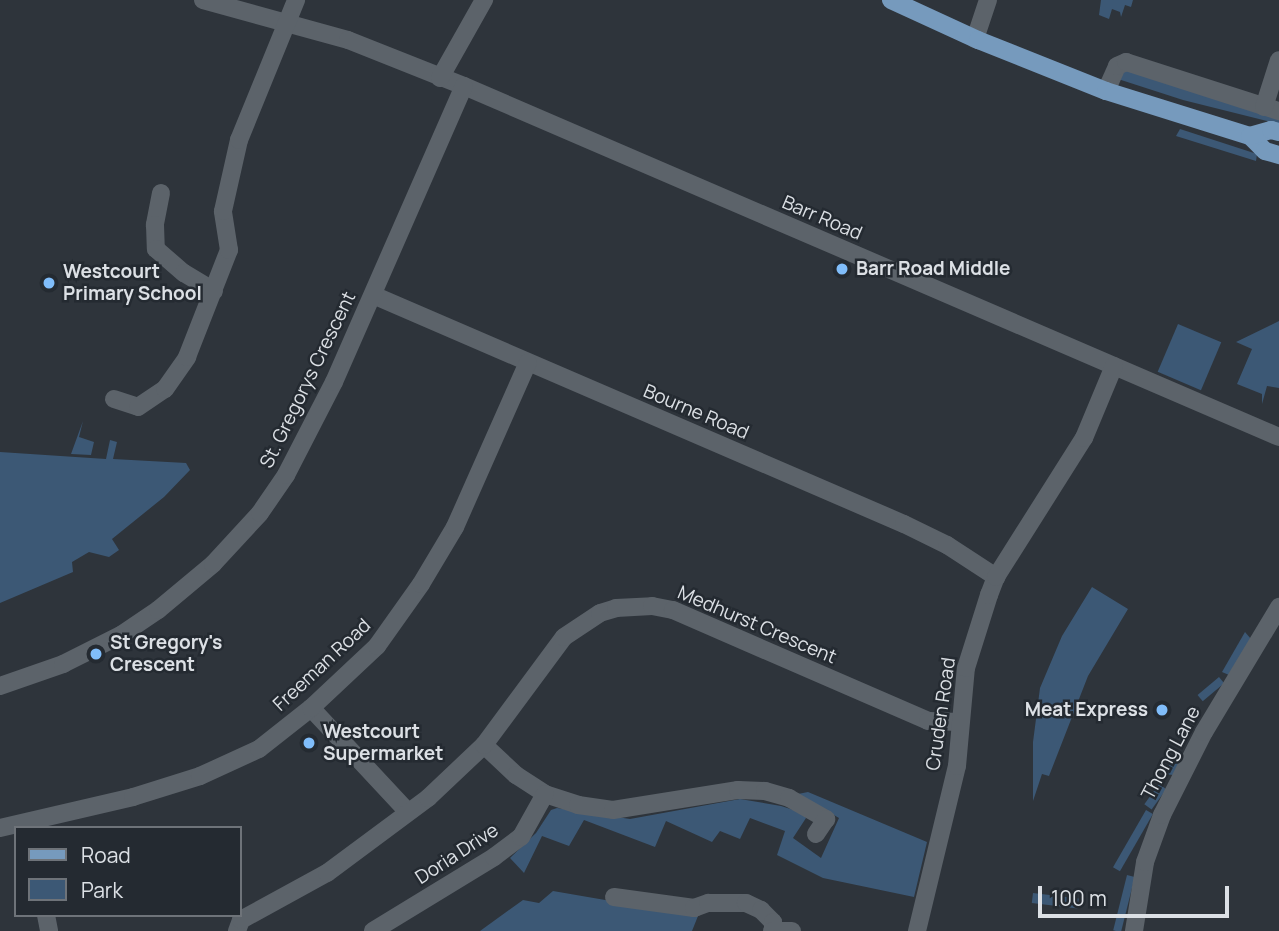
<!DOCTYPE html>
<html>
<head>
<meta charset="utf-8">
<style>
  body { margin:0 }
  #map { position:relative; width:1279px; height:931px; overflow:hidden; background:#2e343b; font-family:Manrope,sans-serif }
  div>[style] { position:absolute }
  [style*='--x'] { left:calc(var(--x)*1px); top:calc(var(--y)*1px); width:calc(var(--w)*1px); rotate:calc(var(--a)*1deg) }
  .green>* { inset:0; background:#3c5875; transform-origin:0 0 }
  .minor>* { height:18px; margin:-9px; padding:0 9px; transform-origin:9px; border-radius:9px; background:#5c636a }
  .major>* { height:18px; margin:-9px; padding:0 9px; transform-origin:9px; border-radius:9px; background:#769abd }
  .dots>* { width:19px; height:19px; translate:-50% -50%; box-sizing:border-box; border:4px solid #242a31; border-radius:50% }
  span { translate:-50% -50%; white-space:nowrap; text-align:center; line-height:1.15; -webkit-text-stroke:5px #242a31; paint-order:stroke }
  .street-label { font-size:19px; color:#dce0e5 }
  .poi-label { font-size:19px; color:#dce0e5; font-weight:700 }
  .left { translate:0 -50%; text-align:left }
  .right { translate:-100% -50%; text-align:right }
  .legend { position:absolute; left:14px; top:826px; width:228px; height:91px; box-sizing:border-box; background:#242a31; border:2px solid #6e7379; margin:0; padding:9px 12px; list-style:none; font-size:21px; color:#dce0e5 }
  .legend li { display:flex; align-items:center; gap:14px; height:35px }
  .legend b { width:35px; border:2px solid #6e7379 }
  .scale { position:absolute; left:1038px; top:886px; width:191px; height:32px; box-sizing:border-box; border:4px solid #dce0e5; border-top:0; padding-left:9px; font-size:21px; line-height:24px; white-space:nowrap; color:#dce0e5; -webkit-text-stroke:5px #242a31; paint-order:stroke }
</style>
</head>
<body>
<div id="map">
  <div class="green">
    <div style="clip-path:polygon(1101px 0,1133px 0,1131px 7px,1125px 5px,1121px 17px,1120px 12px,1112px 9px,1109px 19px,1099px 15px)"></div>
    <div style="clip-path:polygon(1121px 69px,1279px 116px,1279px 124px,1183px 100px,1118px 79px)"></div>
    <div style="clip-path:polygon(1180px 129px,1257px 154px,1256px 161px,1176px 136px)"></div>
    <div style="clip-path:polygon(1279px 321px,1279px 388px,1267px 386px,1262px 404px,1262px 394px,1237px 384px,1252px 349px,1236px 342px)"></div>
    <div style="left:1178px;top:324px;width:47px;height:52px;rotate:23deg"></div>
    <div style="clip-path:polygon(83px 421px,79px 437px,94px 442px,91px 455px,71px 454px)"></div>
    <div style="clip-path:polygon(110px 440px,117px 442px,113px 459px,186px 463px,190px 470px,164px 497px,112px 539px,119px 550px,109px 557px,89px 552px,72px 562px,73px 572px,0 603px,0 452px,106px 459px)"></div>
    <div style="clip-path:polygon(1092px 587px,1128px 609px,1088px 676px,1049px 776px,1042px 774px,1033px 801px,1033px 742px,1040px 688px,1062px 636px)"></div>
    <div style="clip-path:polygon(1245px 632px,1251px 639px,1229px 675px,1222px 672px)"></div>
    <div style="left:1219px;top:677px;width:8px;height:28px;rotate:50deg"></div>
    <div style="clip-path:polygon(1178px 751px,1182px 757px,1173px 775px,1164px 774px)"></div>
    <div style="left:1159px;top:784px;width:9px;height:25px;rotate:36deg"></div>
    <div style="clip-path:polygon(808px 792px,927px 842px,914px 897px,823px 878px,777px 855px,785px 831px,750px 818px,740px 839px,720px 831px,712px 842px,666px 821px,655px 847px,584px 820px,569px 846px,542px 836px,524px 873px,510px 858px,536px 833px,551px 810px,557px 808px,630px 819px,740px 799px,781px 806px,803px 813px,806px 818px,793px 838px,821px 858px,839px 818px,798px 794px)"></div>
    <div style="left:1146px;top:810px;width:8px;height:66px;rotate:30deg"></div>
    <div style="left:1127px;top:875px;width:8px;height:57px;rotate:14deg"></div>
    <div style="clip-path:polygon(553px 891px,698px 916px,692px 931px,480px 931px,523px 900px,539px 903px)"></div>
    <div style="left:1033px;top:893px;width:46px;height:10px;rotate:7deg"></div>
  </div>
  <div class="minor">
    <div style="--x:203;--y:0;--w:150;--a:15.4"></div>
    <div style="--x:348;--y:40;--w:125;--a:21.6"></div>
    <div style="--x:464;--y:86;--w:887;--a:23.3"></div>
    <div style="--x:975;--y:39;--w:41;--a:-71.6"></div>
    <div style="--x:440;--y:78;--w:90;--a:-60.6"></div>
    <div style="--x:1106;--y:91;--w:27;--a:-66"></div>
    <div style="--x:1117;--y:66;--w:10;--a:-24"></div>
    <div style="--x:1126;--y:62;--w:161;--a:17.8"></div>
    <div style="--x:1264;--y:107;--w:49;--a:-72.3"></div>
    <div style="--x:161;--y:193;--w:33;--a:101"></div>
    <div style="--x:155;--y:225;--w:24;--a:88"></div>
    <div style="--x:156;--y:249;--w:37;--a:41"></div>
    <div style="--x:184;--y:273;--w:35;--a:31"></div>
    <div style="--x:373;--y:295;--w:578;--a:23.33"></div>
    <div style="--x:904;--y:524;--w:48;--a:26"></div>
    <div style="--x:947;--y:545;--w:59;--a:33.1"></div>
    <div style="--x:114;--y:399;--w:25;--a:18"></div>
    <div style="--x:138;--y:407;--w:32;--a:-34"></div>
    <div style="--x:165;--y:389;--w:39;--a:-55"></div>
    <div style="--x:187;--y:357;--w:115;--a:-68.6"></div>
    <div style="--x:229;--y:250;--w:39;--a:-99"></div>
    <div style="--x:223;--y:211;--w:73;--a:-77.3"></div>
    <div style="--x:239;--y:140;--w:151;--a:-67.8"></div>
    <div style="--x:0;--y:686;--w:67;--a:-19.2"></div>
    <div style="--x:63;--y:664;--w:65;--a:-26.6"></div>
    <div style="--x:121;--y:635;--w:45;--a:-34"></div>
    <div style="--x:158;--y:610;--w:72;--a:-39.9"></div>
    <div style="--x:213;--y:564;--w:69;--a:-47.3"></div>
    <div style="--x:260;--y:513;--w:46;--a:-55.6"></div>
    <div style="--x:286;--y:475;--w:105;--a:-62.7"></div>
    <div style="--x:334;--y:382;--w:323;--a:-66.3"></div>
    <div style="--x:311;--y:708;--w:142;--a:47"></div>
    <div style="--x:484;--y:745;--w:44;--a:43.2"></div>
    <div style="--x:516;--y:775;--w:35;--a:33"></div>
    <div style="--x:545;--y:794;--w:35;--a:18"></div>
    <div style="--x:578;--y:805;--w:35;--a:8"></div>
    <div style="--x:613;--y:810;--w:127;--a:-9.1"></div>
    <div style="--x:738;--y:790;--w:27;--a:2"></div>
    <div style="--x:765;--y:791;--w:25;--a:16"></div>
    <div style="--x:789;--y:798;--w:43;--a:29.6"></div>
    <div style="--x:826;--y:819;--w:18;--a:124"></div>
    <div style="--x:0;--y:828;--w:137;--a:-13.1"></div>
    <div style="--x:133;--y:797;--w:70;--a:-17.4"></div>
    <div style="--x:200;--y:776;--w:65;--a:-24.6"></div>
    <div style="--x:259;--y:749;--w:66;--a:-38.3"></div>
    <div style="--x:311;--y:708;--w:91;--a:-43.2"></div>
    <div style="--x:377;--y:646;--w:76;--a:-54.6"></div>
    <div style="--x:421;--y:584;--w:66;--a:-59.2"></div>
    <div style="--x:455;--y:527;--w:180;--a:-66.1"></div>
    <div style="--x:614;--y:897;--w:81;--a:7.8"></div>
    <div style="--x:694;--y:908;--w:15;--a:-20"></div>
    <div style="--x:708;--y:903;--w:38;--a:0"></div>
    <div style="--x:746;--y:903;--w:17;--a:25"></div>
    <div style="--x:761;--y:910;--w:17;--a:45"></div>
    <div style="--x:773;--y:922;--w:8;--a:90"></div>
    <div style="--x:46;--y:915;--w:16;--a:79"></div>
    <div style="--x:237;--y:931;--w:12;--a:-70"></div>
    <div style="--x:241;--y:920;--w:98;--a:-28.7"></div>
    <div style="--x:327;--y:873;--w:126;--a:-36.6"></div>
    <div style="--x:428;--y:798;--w:77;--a:-43.4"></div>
    <div style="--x:484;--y:745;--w:134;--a:-53.5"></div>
    <div style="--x:564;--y:637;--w:43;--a:-33.7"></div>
    <div style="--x:600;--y:613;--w:17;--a:-17"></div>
    <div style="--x:616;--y:608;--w:36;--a:-3"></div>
    <div style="--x:652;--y:606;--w:21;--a:11"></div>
    <div style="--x:673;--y:610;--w:278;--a:23.5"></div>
    <div style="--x:928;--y:721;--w:32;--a:2"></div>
    <div style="--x:373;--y:931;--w:142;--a:-31.4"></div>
    <div style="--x:494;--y:857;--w:34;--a:-37"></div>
    <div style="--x:521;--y:837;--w:49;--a:-60.8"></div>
    <div style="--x:772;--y:931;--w:20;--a:0"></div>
    <div style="--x:917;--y:931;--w:170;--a:-76.4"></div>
    <div style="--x:957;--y:766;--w:98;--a:-84.8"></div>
    <div style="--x:966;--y:668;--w:77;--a:-72.5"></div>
    <div style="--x:989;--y:595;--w:19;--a:-69"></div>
    <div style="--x:996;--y:577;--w:165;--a:-57.7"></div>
    <div style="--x:1084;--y:438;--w:78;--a:-67.4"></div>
    <div style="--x:1134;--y:931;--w:70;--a:-80.9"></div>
    <div style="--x:1145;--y:862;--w:50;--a:-70.1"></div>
    <div style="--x:1162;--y:815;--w:93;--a:-63.2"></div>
    <div style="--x:1204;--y:732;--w:146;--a:-59"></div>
  </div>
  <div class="major">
    <div style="--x:891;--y:0;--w:96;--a:24.7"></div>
    <div style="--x:978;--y:40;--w:138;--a:21.7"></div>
    <div style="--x:1106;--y:91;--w:151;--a:17.4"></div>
    <div style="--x:1250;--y:136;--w:21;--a:45"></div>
    <div style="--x:1265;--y:151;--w:15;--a:16"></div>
    <div style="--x:1250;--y:136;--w:22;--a:-16"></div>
    <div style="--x:1271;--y:130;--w:8;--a:14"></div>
  </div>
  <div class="dots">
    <div style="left:842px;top:269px;background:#80bdfa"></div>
    <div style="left:49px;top:283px;background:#80bdfa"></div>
    <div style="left:96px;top:654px;background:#80bdfa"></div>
    <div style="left:1162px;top:710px;background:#80bdfa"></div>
    <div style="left:309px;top:743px;background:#80bdfa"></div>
  </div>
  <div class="street-label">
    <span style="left:822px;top:218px;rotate:23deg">Barr Road</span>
    <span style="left:308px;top:380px;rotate:-64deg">St. Gregorys Crescent</span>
    <span style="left:696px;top:412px;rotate:23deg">Bourne Road</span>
    <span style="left:757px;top:625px;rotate:23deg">Medhurst Crescent</span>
    <span style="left:322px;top:665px;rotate:-43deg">Freeman Road</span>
    <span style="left:941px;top:714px;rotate:-82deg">Cruden Road</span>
    <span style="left:1171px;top:753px;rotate:-62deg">Thong Lane</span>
    <span style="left:457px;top:854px;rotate:-33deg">Doria Drive</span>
  </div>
  <div class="poi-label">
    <span class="left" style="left:856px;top:269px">Barr Road Middle</span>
    <span class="left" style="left:63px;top:283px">Westcourt<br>Primary School</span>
    <span class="left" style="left:110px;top:654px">St Gregory's<br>Crescent</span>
    <span class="right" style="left:1148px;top:710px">Meat Express</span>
    <span class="left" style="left:323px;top:743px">Westcourt<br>Supermarket</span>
  </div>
  <ul class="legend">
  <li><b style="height:9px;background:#769abd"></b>Road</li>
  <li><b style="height:19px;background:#3c5875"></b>Park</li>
  </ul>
  <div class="scale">100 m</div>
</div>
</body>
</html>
